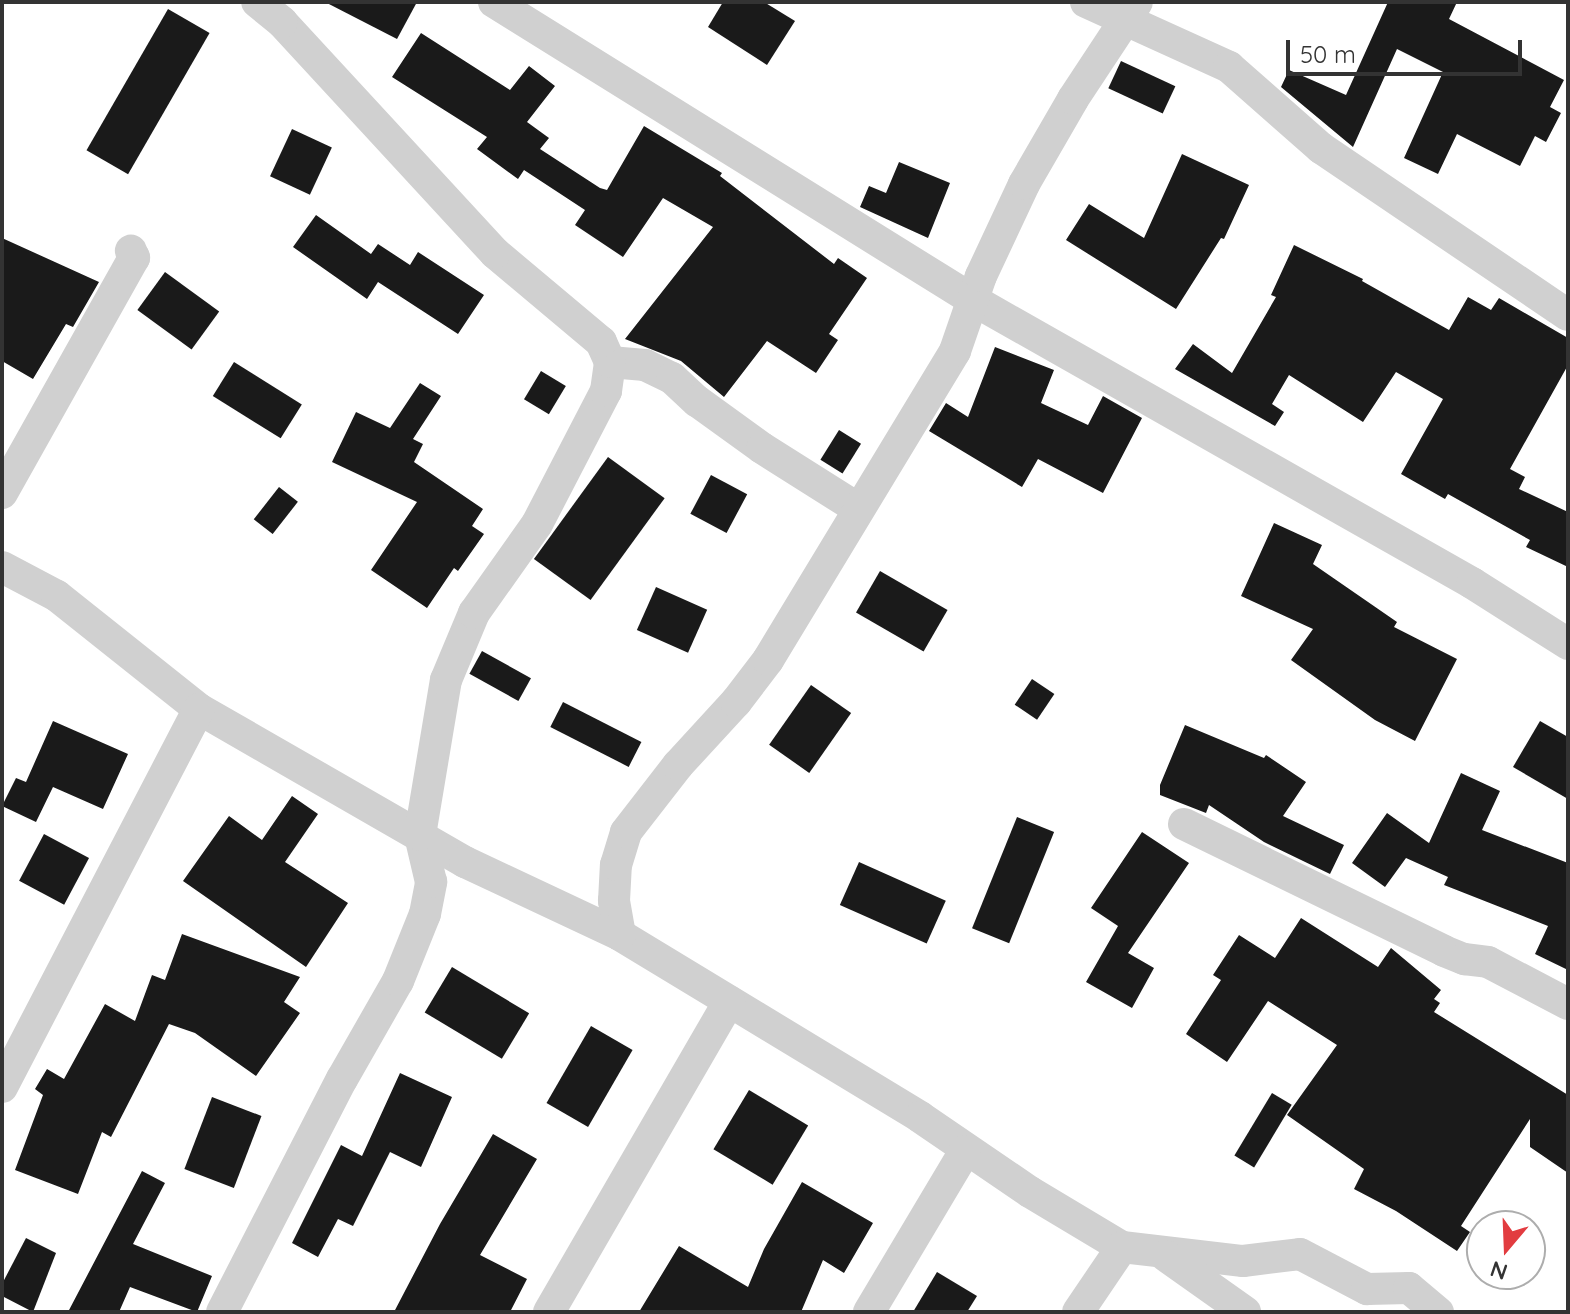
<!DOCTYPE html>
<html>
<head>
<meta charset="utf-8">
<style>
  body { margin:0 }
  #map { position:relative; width:1570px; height:1314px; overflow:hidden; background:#fff; font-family:Quicksand,sans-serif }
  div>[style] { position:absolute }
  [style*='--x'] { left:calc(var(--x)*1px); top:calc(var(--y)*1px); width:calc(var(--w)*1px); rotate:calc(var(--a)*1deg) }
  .building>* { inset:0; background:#1a1a1a; transform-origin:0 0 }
  .street>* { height:32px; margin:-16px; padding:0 16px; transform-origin:16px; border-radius:16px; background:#d0d0d0 }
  span { translate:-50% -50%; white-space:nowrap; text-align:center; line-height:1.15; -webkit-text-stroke:8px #fff; paint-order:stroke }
  .frame { position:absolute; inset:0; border:4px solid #333; pointer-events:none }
  .north { position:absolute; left:1466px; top:1210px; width:80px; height:80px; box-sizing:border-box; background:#fff; border:2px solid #adadad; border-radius:50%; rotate:199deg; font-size:22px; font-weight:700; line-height:32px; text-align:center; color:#333 }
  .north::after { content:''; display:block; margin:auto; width:28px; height:36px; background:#e23c40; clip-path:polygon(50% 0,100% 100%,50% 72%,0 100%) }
  .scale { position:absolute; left:1286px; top:40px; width:236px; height:36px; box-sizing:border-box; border:4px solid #333; border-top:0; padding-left:10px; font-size:24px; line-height:28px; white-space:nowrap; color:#333; -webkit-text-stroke:6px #fff; paint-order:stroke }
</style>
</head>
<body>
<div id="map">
  <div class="building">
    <div style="clip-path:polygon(325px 2px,417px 2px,397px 39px)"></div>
    <div style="clip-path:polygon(723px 2px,764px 2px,795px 21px,767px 65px,708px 27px)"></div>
    <div style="clip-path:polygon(1388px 2px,1457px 2px,1449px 19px,1564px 80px,1550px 107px,1561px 113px,1546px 142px,1535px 136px,1520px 166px,1457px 134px,1438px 174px,1404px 158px,1443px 72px,1397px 49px,1353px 147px,1281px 87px,1289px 70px,1346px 95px)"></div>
    <div style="left:168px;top:9px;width:48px;height:163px;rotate:30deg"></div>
    <div style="clip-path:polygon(421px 33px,510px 90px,529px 66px,555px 86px,527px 122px,549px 138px,540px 149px,600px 188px,607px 190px,644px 126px,722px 173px,720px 176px,834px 264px,838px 258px,867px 278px,829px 334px,838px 340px,816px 373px,767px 341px,724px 397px,681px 361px,625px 339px,713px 227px,663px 198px,623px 257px,575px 225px,585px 210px,524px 170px,518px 179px,477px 149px,487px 137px,392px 77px)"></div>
    <div style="left:1121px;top:61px;width:60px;height:30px;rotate:25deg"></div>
    <div style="left:292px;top:129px;width:44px;height:52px;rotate:25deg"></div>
    <div style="clip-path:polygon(1182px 154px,1249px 185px,1224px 239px,1221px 238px,1176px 309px,1066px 240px,1089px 204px,1144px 238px)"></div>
    <div style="clip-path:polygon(899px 162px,950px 183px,928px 238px,860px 207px,869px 186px,886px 193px)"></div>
    <div style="clip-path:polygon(316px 215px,371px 254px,378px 244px,410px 265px,418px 252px,484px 295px,458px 334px,378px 282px,367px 299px,293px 247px)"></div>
    <div style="clip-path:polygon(2px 238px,99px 282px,73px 327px,66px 324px,33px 379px,2px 361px)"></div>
    <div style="clip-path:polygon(1294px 245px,1363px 279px,1362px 281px,1449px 330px,1468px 297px,1491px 310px,1499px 298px,1568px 338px,1568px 365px,1510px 469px,1525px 477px,1519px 489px,1568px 512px,1568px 567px,1526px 547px,1530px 540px,1448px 494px,1445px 499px,1401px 474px,1443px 399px,1396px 372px,1363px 422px,1289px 375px,1272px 404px,1284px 412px,1275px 426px,1175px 369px,1193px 344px,1232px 373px,1276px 297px,1271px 295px)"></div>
    <div style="left:165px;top:272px;width:67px;height:47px;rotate:36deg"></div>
    <div style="clip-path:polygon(995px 347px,1054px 370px,1041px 403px,1088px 425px,1103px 396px,1142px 418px,1103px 493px,1038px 459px,1022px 487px,929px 431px,946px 403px,968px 417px)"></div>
    <div style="left:234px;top:362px;width:80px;height:40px;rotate:32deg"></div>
    <div style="left:541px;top:371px;width:29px;height:33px;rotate:31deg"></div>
    <div style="clip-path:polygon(420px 383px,441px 396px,413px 439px,423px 444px,414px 462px,483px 509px,472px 526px,484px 534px,458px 571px,454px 568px,427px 608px,371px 570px,417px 502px,332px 462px,356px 412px,390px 428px)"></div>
    <div style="left:839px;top:430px;width:26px;height:35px;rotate:32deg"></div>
    <div style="left:608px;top:457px;width:70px;height:126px;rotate:36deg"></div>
    <div style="left:711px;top:475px;width:41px;height:44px;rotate:28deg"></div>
    <div style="left:279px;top:487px;width:24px;height:41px;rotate:38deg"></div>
    <div style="clip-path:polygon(1274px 523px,1322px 545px,1313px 564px,1397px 622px,1394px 627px,1457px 659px,1415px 741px,1375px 720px,1291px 660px,1313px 629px,1241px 596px)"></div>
    <div style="left:880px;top:571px;width:78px;height:48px;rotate:30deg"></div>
    <div style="left:656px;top:587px;width:56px;height:47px;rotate:24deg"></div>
    <div style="left:482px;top:651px;width:56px;height:26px;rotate:29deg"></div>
    <div style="left:1032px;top:679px;width:27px;height:31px;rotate:34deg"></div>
    <div style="left:811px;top:685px;width:49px;height:73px;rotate:35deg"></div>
    <div style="left:563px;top:702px;width:88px;height:28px;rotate:27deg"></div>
    <div style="clip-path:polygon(53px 721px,128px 754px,103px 809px,53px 787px,36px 822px,2px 806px,16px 778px,26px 782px)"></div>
    <div style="clip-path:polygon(1540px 721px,1568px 737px,1568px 799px,1513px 767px)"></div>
    <div style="clip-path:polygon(1185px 725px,1264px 758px,1266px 755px,1306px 782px,1283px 816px,1344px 845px,1330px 874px,1264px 842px,1209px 805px,1206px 813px,1160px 795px,1160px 785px)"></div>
    <div style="clip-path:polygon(1461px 773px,1500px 791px,1482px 830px,1568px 863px,1568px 970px,1535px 954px,1548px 926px,1444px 885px,1448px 877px,1406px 858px,1385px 887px,1352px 863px,1387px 813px,1429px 843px)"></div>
    <div style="clip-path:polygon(292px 796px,318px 814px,285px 862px,348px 903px,306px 967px,183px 881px,229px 816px,262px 840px)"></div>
    <div style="left:1017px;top:817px;width:40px;height:120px;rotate:22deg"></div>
    <div style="clip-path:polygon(1142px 832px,1189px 863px,1128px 953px,1154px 968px,1132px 1008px,1086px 982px,1118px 926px,1091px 908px)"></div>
    <div style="left:44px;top:834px;width:51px;height:53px;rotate:28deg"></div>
    <div style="left:859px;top:862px;width:95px;height:47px;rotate:24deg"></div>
    <div style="clip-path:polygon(1301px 918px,1378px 967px,1391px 948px,1441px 990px,1434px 999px,1440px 1003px,1434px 1012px,1568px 1095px,1568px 1173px,1530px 1147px,1530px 1119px,1461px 1226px,1470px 1232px,1457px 1251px,1396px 1211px,1354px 1189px,1364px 1169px,1287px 1115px,1337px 1045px,1268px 1001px,1227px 1062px,1186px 1034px,1221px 980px,1213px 975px,1239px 935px,1275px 958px)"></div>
    <div style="clip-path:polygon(182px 934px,300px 977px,284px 1002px,300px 1013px,256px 1076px,195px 1033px,169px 1024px,111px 1137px,102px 1132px,78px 1194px,15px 1170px,43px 1095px,35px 1089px,47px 1069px,64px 1079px,105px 1004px,135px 1021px,152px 975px,165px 980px)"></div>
    <div style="left:452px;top:967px;width:90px;height:53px;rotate:31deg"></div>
    <div style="left:591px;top:1026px;width:48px;height:89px;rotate:30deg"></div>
    <div style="clip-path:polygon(400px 1073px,452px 1097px,421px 1167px,390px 1152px,353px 1226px,338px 1219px,318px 1257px,292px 1243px,341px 1145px,362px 1156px)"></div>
    <div style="left:749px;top:1090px;width:69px;height:69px;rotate:31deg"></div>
    <div style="left:1272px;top:1093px;width:23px;height:73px;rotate:31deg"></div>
    <div style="left:212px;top:1097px;width:53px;height:77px;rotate:21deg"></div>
    <div style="clip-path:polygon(493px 1134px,537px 1159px,480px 1255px,527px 1279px,510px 1312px,394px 1312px,440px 1224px)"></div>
    <div style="clip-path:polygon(142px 1171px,165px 1183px,133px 1244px,212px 1276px,197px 1312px,130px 1287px,119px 1312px,68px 1312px)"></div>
    <div style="clip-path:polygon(802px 1182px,873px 1223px,844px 1273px,823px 1260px,801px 1312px,639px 1312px,679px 1246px,748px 1287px,764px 1249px)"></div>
    <div style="clip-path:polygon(26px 1238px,56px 1253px,33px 1312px,2px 1296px,2px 1284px)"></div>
    <div style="clip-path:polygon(937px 1272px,977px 1296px,967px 1312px,913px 1312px)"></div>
  </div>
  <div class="street">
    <div style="--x:494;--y:2;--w:564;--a:31.89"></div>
    <div style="--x:973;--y:300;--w:574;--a:29.56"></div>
    <div style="--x:1472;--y:583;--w:114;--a:32.4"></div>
    <div style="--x:1086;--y:2;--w:157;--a:24.4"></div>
    <div style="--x:1229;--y:67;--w:123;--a:41.4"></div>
    <div style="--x:1321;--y:148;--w:298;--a:34.1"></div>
    <div style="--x:610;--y:362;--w:35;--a:5"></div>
    <div style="--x:645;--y:365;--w:30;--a:26"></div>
    <div style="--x:672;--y:378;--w:34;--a:43"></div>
    <div style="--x:697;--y:401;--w:80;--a:35.9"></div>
    <div style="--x:762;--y:448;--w:112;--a:32.3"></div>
    <div style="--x:2;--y:493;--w:270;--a:-60.7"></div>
    <div style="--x:134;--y:258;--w:8;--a:-113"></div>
    <div style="--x:2;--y:567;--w:62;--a:27.8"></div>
    <div style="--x:57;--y:596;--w:181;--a:38.5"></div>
    <div style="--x:199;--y:709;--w:307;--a:29.9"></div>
    <div style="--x:465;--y:862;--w:171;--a:25.2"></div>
    <div style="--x:620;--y:935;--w:351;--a:31.2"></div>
    <div style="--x:920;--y:1117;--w:133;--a:34.3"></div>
    <div style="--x:1030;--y:1192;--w:107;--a:30.9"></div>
    <div style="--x:1122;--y:1247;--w:122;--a:6.6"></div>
    <div style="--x:1243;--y:1261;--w:57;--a:-7"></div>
    <div style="--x:1300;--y:1254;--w:76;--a:27.6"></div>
    <div style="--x:1367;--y:1289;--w:42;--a:-1.4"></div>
    <div style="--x:1409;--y:1288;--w:38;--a:40"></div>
    <div style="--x:1184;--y:824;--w:289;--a:26"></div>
    <div style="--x:1444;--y:951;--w:22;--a:22"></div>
    <div style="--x:1464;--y:959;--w:24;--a:7"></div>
    <div style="--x:1488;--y:962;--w:90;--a:27.7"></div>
    <div style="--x:620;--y:935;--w:35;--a:-100"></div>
    <div style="--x:614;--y:901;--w:36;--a:-87"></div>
    <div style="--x:616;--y:865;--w:34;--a:-73"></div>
    <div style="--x:626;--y:832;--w:85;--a:-52.2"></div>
    <div style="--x:678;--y:765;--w:86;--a:-47.4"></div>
    <div style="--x:736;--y:702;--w:53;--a:-52.7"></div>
    <div style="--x:768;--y:660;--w:361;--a:-58.8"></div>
    <div style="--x:955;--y:351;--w:79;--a:-70.9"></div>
    <div style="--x:981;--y:276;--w:102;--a:-64.9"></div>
    <div style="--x:1024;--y:184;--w:98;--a:-60"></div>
    <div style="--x:1073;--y:99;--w:116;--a:-56.6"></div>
    <div style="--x:2;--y:1087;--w:426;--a:-62.5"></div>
    <div style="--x:1166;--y:1256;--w:97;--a:35.3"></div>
    <div style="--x:222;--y:1312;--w:262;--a:-62.8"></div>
    <div style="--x:342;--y:1079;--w:113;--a:-60.3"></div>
    <div style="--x:398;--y:981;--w:72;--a:-68.1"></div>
    <div style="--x:425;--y:914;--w:33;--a:-79"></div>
    <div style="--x:431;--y:882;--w:48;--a:-103.2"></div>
    <div style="--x:420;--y:835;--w:157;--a:-80.5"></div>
    <div style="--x:446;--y:680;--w:73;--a:-67.3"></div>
    <div style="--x:474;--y:613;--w:109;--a:-54.7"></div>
    <div style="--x:537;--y:524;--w:150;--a:-62.6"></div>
    <div style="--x:606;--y:391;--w:29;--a:-82"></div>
    <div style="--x:610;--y:362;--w:22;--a:-114"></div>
    <div style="--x:601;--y:342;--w:138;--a:-140"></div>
    <div style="--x:495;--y:253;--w:314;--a:-132.7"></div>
    <div style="--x:282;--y:22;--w:32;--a:-141"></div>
    <div style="--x:549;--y:1312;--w:359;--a:-59.9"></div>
    <div style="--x:869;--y:1312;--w:187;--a:-59.2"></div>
    <div style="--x:1078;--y:1312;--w:78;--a:-55.9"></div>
  </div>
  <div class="frame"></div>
  <div class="north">N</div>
  <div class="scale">50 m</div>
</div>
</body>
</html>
